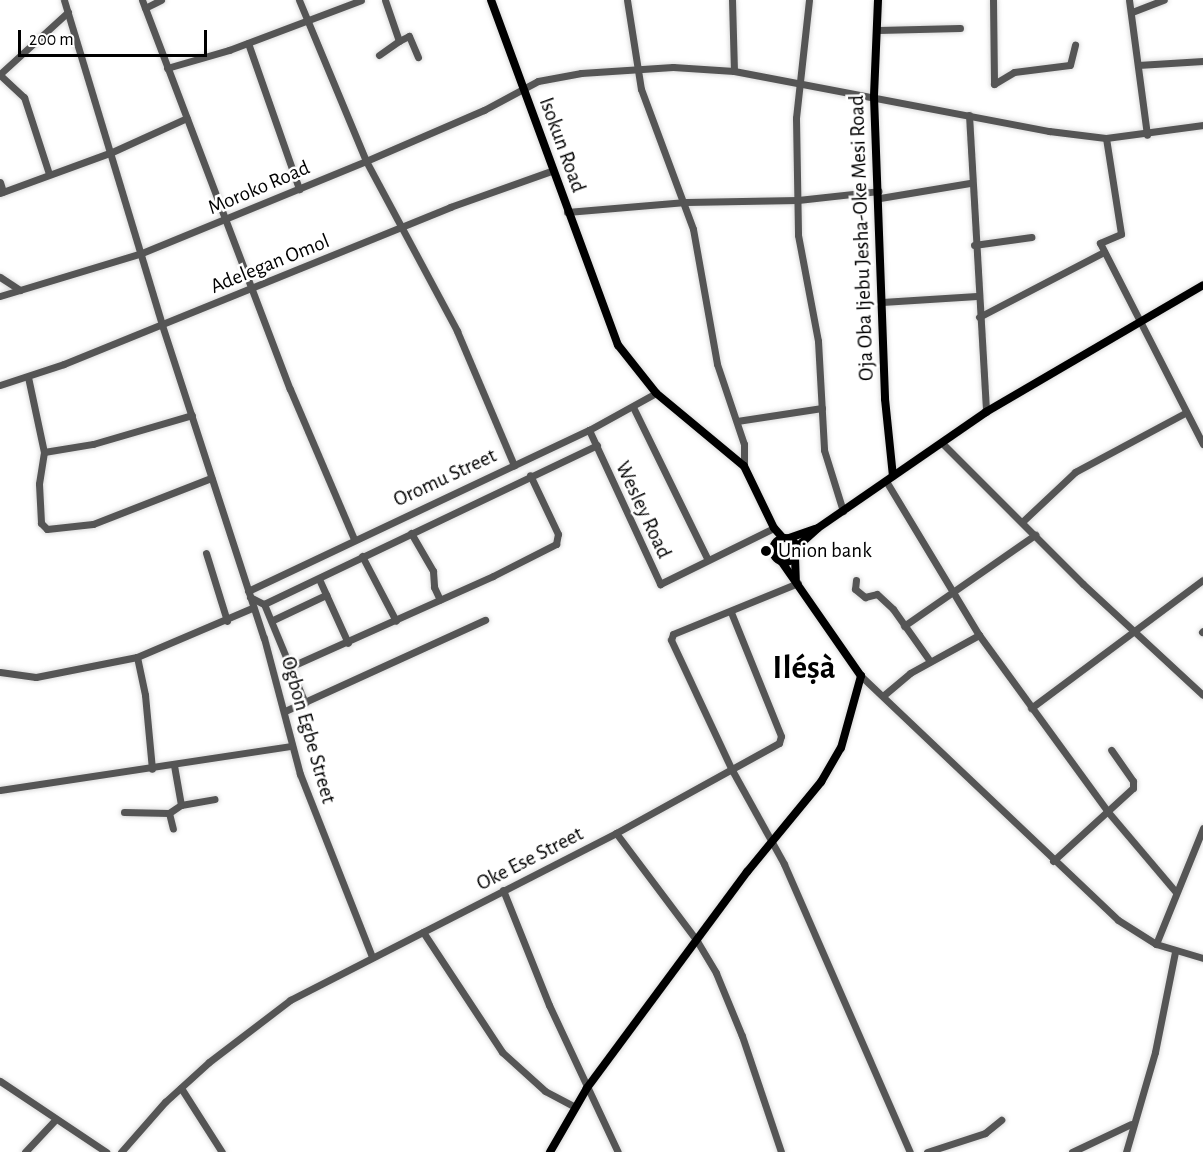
<!DOCTYPE html>
<html>
<head>
<meta charset="utf-8">
<style>
  body { margin:0 }
  #map { position:relative; width:1203px; height:1152px; overflow:hidden; background:#fff; font-family:"Alegreya Sans",sans-serif }
  div>[style] { position:absolute }
  [style*='--x'] { left:calc(var(--x)*1px); top:calc(var(--y)*1px); width:calc(var(--w)*1px); rotate:calc(var(--a)*1deg) }
  .roads { filter:drop-shadow(0 0 2px #dbdbdb) drop-shadow(0 0 2px #dbdbdb) }
  .minor>* { height:7px; margin:-3.5px; padding:0 3.5px; transform-origin:3.5px; border-radius:3.5px; background:#555 }
  .major>* { height:8px; margin:-4px; padding:0 4px; transform-origin:4px; border-radius:4px; background:#000 }
  .major>.ring { margin:-4px; padding:0; box-sizing:content-box; background:none; border:8px solid #000; border-radius:50% }
  .dots>* { width:16px; height:16px; translate:-50% -50%; box-sizing:border-box; border:3px solid #fff; border-radius:50% }
  span { translate:-50% -50%; white-space:nowrap; text-align:center; line-height:1.15; -webkit-text-stroke:5px #fff; paint-order:stroke }
  .street-label { font-size:21px; color:#000 }
  .poi-label { font-size:21px; color:#000 }
  .left { translate:0 -50%; text-align:left }
  .town-label { font-size:33px; color:#000; font-weight:700 }
  .scale { position:absolute; left:18px; top:30px; width:189px; height:27px; box-sizing:border-box; border:3px solid #000; border-top:0; padding-left:8px; font-size:18px; line-height:21px; white-space:nowrap; color:#000; -webkit-text-stroke:4px #fff; paint-order:stroke }
</style>
</head>
<body>
<div id="map">
  <div class="roads">
    <div class="minor">
      <div style="--x:64;--y:0;--w:339;--a:73.2"></div>
      <div style="--x:162;--y:325;--w:329;--a:72"></div>
      <div style="--x:264;--y:638;--w:141;--a:75.2"></div>
      <div style="--x:300;--y:774;--w:197;--a:68.5"></div>
      <div style="--x:142;--y:0;--w:416;--a:69.2"></div>
      <div style="--x:290;--y:389;--w:163;--a:66.9"></div>
      <div style="--x:299;--y:0;--w:174;--a:67.4"></div>
      <div style="--x:366;--y:161;--w:193;--a:61.8"></div>
      <div style="--x:457;--y:331;--w:146;--a:67"></div>
      <div style="--x:627;--y:0;--w:90;--a:81.1"></div>
      <div style="--x:641;--y:89;--w:149;--a:69.6"></div>
      <div style="--x:693;--y:229;--w:137;--a:79.9"></div>
      <div style="--x:717;--y:364;--w:84;--a:71.4"></div>
      <div style="--x:744;--y:444;--w:22;--a:90"></div>
      <div style="--x:732;--y:0;--w:71;--a:88.4"></div>
      <div style="--x:809;--y:0;--w:119;--a:96.3"></div>
      <div style="--x:796;--y:118;--w:117;--a:89"></div>
      <div style="--x:798;--y:235;--w:108;--a:79.3"></div>
      <div style="--x:818;--y:341;--w:109;--a:86.8"></div>
      <div style="--x:824;--y:450;--w:64;--a:72.7"></div>
      <div style="--x:993;--y:0;--w:84;--a:89.3"></div>
      <div style="--x:1129;--y:0;--w:136;--a:82.4"></div>
      <div style="--x:145;--y:8;--w:18;--a:-27"></div>
      <div style="--x:1132;--y:12;--w:34;--a:-21"></div>
      <div style="--x:878;--y:30;--w:82;--a:-1.4"></div>
      <div style="--x:399;--y:41;--w:11;--a:-27"></div>
      <div style="--x:409;--y:36;--w:23;--a:67"></div>
      <div style="--x:248;--y:43;--w:155;--a:70.7"></div>
      <div style="--x:379;--y:55;--w:24;--a:-35"></div>
      <div style="--x:399;--y:41;--w:43;--a:-108.9"></div>
      <div style="--x:1138;--y:65;--w:65;--a:-3.5"></div>
      <div style="--x:167;--y:68;--w:65;--a:-16.2"></div>
      <div style="--x:229;--y:50;--w:141;--a:-20.7"></div>
      <div style="--x:0;--y:74;--w:92;--a:-42.4"></div>
      <div style="--x:0;--y:75;--w:33;--a:43"></div>
      <div style="--x:24;--y:97;--w:81;--a:72"></div>
      <div style="--x:994;--y:84;--w:23;--a:-31"></div>
      <div style="--x:1014;--y:72;--w:56;--a:-7.1"></div>
      <div style="--x:1070;--y:65;--w:21;--a:-76"></div>
      <div style="--x:969;--y:115;--w:297;--a:86.7"></div>
      <div style="--x:1106;--y:138;--w:97;--a:81.1"></div>
      <div style="--x:1121;--y:234;--w:23;--a:157"></div>
      <div style="--x:1100;--y:243;--w:226;--a:62.9"></div>
      <div style="--x:0;--y:182;--w:10;--a:73"></div>
      <div style="--x:0;--y:193;--w:119;--a:-20.1"></div>
      <div style="--x:112;--y:152;--w:82;--a:-24.4"></div>
      <div style="--x:880;--y:198;--w:91;--a:-9.5"></div>
      <div style="--x:567;--y:212;--w:119;--a:-4.8"></div>
      <div style="--x:686;--y:202;--w:112;--a:-1"></div>
      <div style="--x:798;--y:200;--w:81;--a:-6.3"></div>
      <div style="--x:974;--y:245;--w:58;--a:-8"></div>
      <div style="--x:0;--y:277;--w:24;--a:33"></div>
      <div style="--x:0;--y:296;--w:148;--a:-16.8"></div>
      <div style="--x:142;--y:253;--w:242;--a:-22.3"></div>
      <div style="--x:366;--y:161;--w:129;--a:-23.4"></div>
      <div style="--x:484;--y:110;--w:61;--a:-28.2"></div>
      <div style="--x:538;--y:81;--w:44;--a:-10.5"></div>
      <div style="--x:581;--y:73;--w:92;--a:-3.7"></div>
      <div style="--x:673;--y:67;--w:61;--a:3.8"></div>
      <div style="--x:734;--y:71;--w:321;--a:10.8"></div>
      <div style="--x:1049;--y:131;--w:57;--a:7"></div>
      <div style="--x:1106;--y:138;--w:98;--a:-7.6"></div>
      <div style="--x:882;--y:302;--w:95;--a:-3.6"></div>
      <div style="--x:979;--y:317;--w:141;--a:-27.5"></div>
      <div style="--x:28;--y:377;--w:77;--a:78"></div>
      <div style="--x:44;--y:452;--w:32;--a:99"></div>
      <div style="--x:39;--y:484;--w:39;--a:87"></div>
      <div style="--x:41;--y:523;--w:8;--a:45"></div>
      <div style="--x:47;--y:529;--w:46;--a:-6.2"></div>
      <div style="--x:93;--y:524;--w:127;--a:-21.3"></div>
      <div style="--x:0;--y:385;--w:67;--a:-18.2"></div>
      <div style="--x:64;--y:364;--w:417;--a:-22.1"></div>
      <div style="--x:450;--y:207;--w:107;--a:-19.6"></div>
      <div style="--x:633;--y:407;--w:170;--a:63.9"></div>
      <div style="--x:737;--y:421;--w:86;--a:-8.7"></div>
      <div style="--x:589;--y:430;--w:170;--a:65.2"></div>
      <div style="--x:660;--y:584;--w:127;--a:-26.2"></div>
      <div style="--x:942;--y:443;--w:199;--a:45"></div>
      <div style="--x:1083;--y:584;--w:163;--a:42.8"></div>
      <div style="--x:44;--y:452;--w:50;--a:-9.3"></div>
      <div style="--x:93;--y:444;--w:103;--a:-16.3"></div>
      <div style="--x:886;--y:481;--w:180;--a:58.9"></div>
      <div style="--x:979;--y:635;--w:219;--a:53.9"></div>
      <div style="--x:1108;--y:812;--w:104;--a:49.7"></div>
      <div style="--x:1022;--y:522;--w:73;--a:-43.3"></div>
      <div style="--x:1075;--y:472;--w:125;--a:-28.2"></div>
      <div style="--x:411;--y:533;--w:44;--a:59.9"></div>
      <div style="--x:433;--y:571;--w:16;--a:86"></div>
      <div style="--x:434;--y:587;--w:14;--a:65"></div>
      <div style="--x:206;--y:553;--w:71;--a:72.8"></div>
      <div style="--x:362;--y:556;--w:73;--a:62.4"></div>
      <div style="--x:319;--y:579;--w:70;--a:65.6"></div>
      <div style="--x:856;--y:580;--w:9;--a:96"></div>
      <div style="--x:855;--y:589;--w:13;--a:39"></div>
      <div style="--x:865;--y:597;--w:12;--a:-14"></div>
      <div style="--x:877;--y:594;--w:22;--a:43"></div>
      <div style="--x:893;--y:609;--w:64;--a:54.6"></div>
      <div style="--x:798;--y:583;--w:135;--a:157.8"></div>
      <div style="--x:673;--y:634;--w:6;--a:108"></div>
      <div style="--x:671;--y:640;--w:144;--a:64.9"></div>
      <div style="--x:732;--y:770;--w:107;--a:61"></div>
      <div style="--x:784;--y:864;--w:314;--a:66.4"></div>
      <div style="--x:248;--y:591;--w:377;--a:-25.3"></div>
      <div style="--x:589;--y:430;--w:77;--a:-28.9"></div>
      <div style="--x:250;--y:597;--w:16;--a:27"></div>
      <div style="--x:264;--y:604;--w:107;--a:67.5"></div>
      <div style="--x:264;--y:604;--w:369;--a:-25.5"></div>
      <div style="--x:273;--y:620;--w:59;--a:-25.3"></div>
      <div style="--x:904;--y:626;--w:160;--a:-34.8"></div>
      <div style="--x:1202;--y:632;--w:1;--a:-45"></div>
      <div style="--x:137;--y:657;--w:39;--a:78"></div>
      <div style="--x:145;--y:695;--w:74;--a:84.6"></div>
      <div style="--x:292;--y:666;--w:220;--a:-24.1"></div>
      <div style="--x:493;--y:576;--w:71;--a:-26.9"></div>
      <div style="--x:556;--y:544;--w:10;--a:-79"></div>
      <div style="--x:558;--y:534;--w:65;--a:-115.4"></div>
      <div style="--x:0;--y:672;--w:36;--a:8"></div>
      <div style="--x:36;--y:677;--w:103;--a:-11.2"></div>
      <div style="--x:137;--y:657;--w:125;--a:-23.1"></div>
      <div style="--x:861;--y:676;--w:354;--a:43.5"></div>
      <div style="--x:1118;--y:920;--w:45;--a:32.3"></div>
      <div style="--x:1156;--y:944;--w:49;--a:16.6"></div>
      <div style="--x:884;--y:695;--w:34;--a:-40"></div>
      <div style="--x:910;--y:673;--w:79;--a:-28.8"></div>
      <div style="--x:1031;--y:708;--w:214;--a:-36.7"></div>
      <div style="--x:285;--y:711;--w:220;--a:-24.5"></div>
      <div style="--x:0;--y:790;--w:295;--a:-8.6"></div>
      <div style="--x:181;--y:805;--w:34;--a:-10"></div>
      <div style="--x:124;--y:812;--w:45;--a:1.3"></div>
      <div style="--x:169;--y:813;--w:16;--a:76"></div>
      <div style="--x:169;--y:813;--w:14;--a:-34"></div>
      <div style="--x:181;--y:805;--w:40;--a:-100"></div>
      <div style="--x:616;--y:833;--w:135;--a:53.1"></div>
      <div style="--x:697;--y:941;--w:37;--a:59"></div>
      <div style="--x:716;--y:973;--w:68;--a:67.6"></div>
      <div style="--x:742;--y:1036;--w:122;--a:71.4"></div>
      <div style="--x:1053;--y:861;--w:108;--a:-42.4"></div>
      <div style="--x:1133;--y:788;--w:7;--a:-90"></div>
      <div style="--x:1133;--y:781;--w:38;--a:-125"></div>
      <div style="--x:503;--y:890;--w:124;--a:68.2"></div>
      <div style="--x:549;--y:1005;--w:162;--a:64.9"></div>
      <div style="--x:423;--y:932;--w:144;--a:56.6"></div>
      <div style="--x:502;--y:1052;--w:58;--a:42.2"></div>
      <div style="--x:545;--y:1091;--w:34;--a:28"></div>
      <div style="--x:1156;--y:944;--w:125;--a:-67.9"></div>
      <div style="--x:0;--y:1081;--w:128;--a:33.8"></div>
      <div style="--x:181;--y:1088;--w:76;--a:57.4"></div>
      <div style="--x:25;--y:1152;--w:44;--a:-46.8"></div>
      <div style="--x:121;--y:1152;--w:67;--a:-48.7"></div>
      <div style="--x:165;--y:1102;--w:59;--a:-42.3"></div>
      <div style="--x:209;--y:1062;--w:102;--a:-37.4"></div>
      <div style="--x:290;--y:1000;--w:366;--a:-27.1"></div>
      <div style="--x:616;--y:833;--w:186;--a:-28.9"></div>
      <div style="--x:779;--y:743;--w:7;--a:-74"></div>
      <div style="--x:781;--y:736;--w:134;--a:-112"></div>
      <div style="--x:927;--y:1152;--w:61;--a:-18.1"></div>
      <div style="--x:985;--y:1133;--w:21;--a:-39"></div>
      <div style="--x:1072;--y:1152;--w:65;--a:-25.4"></div>
      <div style="--x:1126;--y:1152;--w:104;--a:-73.8"></div>
      <div style="--x:1155;--y:1052;--w:102;--a:-78.7"></div>
    </div>
    <div class="major">
      <div style="--x:491;--y:0;--w:368;--a:69.8"></div>
      <div style="--x:618;--y:345;--w:61;--a:51.6"></div>
      <div style="--x:656;--y:393;--w:114;--a:39.7"></div>
      <div style="--x:744;--y:466;--w:69;--a:64.2"></div>
      <div style="--x:774;--y:528;--w:13;--a:48"></div>
      <div style="--x:878;--y:0;--w:97;--a:92.4"></div>
      <div style="--x:874;--y:97;--w:302;--a:87.9"></div>
      <div style="--x:885;--y:399;--w:77;--a:84.1"></div>
      <div class="ring" style="left:773px;top:538px;width:16px;height:16px"></div>
      <div style="--x:789;--y:538;--w:28;--a:-19"></div>
      <div style="--x:797;--y:547;--w:28;--a:-42"></div>
      <div style="--x:818;--y:528;--w:204;--a:-34.6"></div>
      <div style="--x:986;--y:412;--w:251;--a:-30.3"></div>
      <div style="--x:795;--y:557;--w:23;--a:88"></div>
      <div style="--x:550;--y:1152;--w:74;--a:-60"></div>
      <div style="--x:587;--y:1088;--w:269;--a:-53.5"></div>
      <div style="--x:747;--y:872;--w:117;--a:-50.6"></div>
      <div style="--x:821;--y:782;--w:39;--a:-60"></div>
      <div style="--x:841;--y:748;--w:75;--a:-74.5"></div>
      <div style="--x:861;--y:676;--w:140;--a:-124.8"></div>
    </div>
  </div>
  <div class="dots">
    <div style="left:766px;top:551px;background:#000"></div>
  </div>
  <div class="street-label">
    <span style="left:562px;top:145px;rotate:70deg">Isokun Road</span>
    <span style="left:259px;top:188px;rotate:-23deg">Moroko Road</span>
    <span style="left:862px;top:238px;rotate:-92deg">Oja Oba Ijebu Jesha-Oke Mesi Road</span>
    <span style="left:270px;top:264px;rotate:-22deg">Adelegan Omol</span>
    <span style="left:445px;top:478px;rotate:-25deg">Oromu Street</span>
    <span style="left:643px;top:510px;rotate:65deg">Wesley Road</span>
    <span style="left:308px;top:730px;rotate:74deg">Ogbon Egbe Street</span>
    <span style="left:530px;top:859px;rotate:-27deg">Oke Ese Street</span>
  </div>
  <div class="poi-label">
    <span class="left" style="left:778px;top:551px">Union bank</span>
  </div>
  <div class="town-label">
    <span style="left:804px;top:669px">Iléṣà</span>
  </div>
  <div class="scale">200 m</div>
</div>
</body>
</html>
